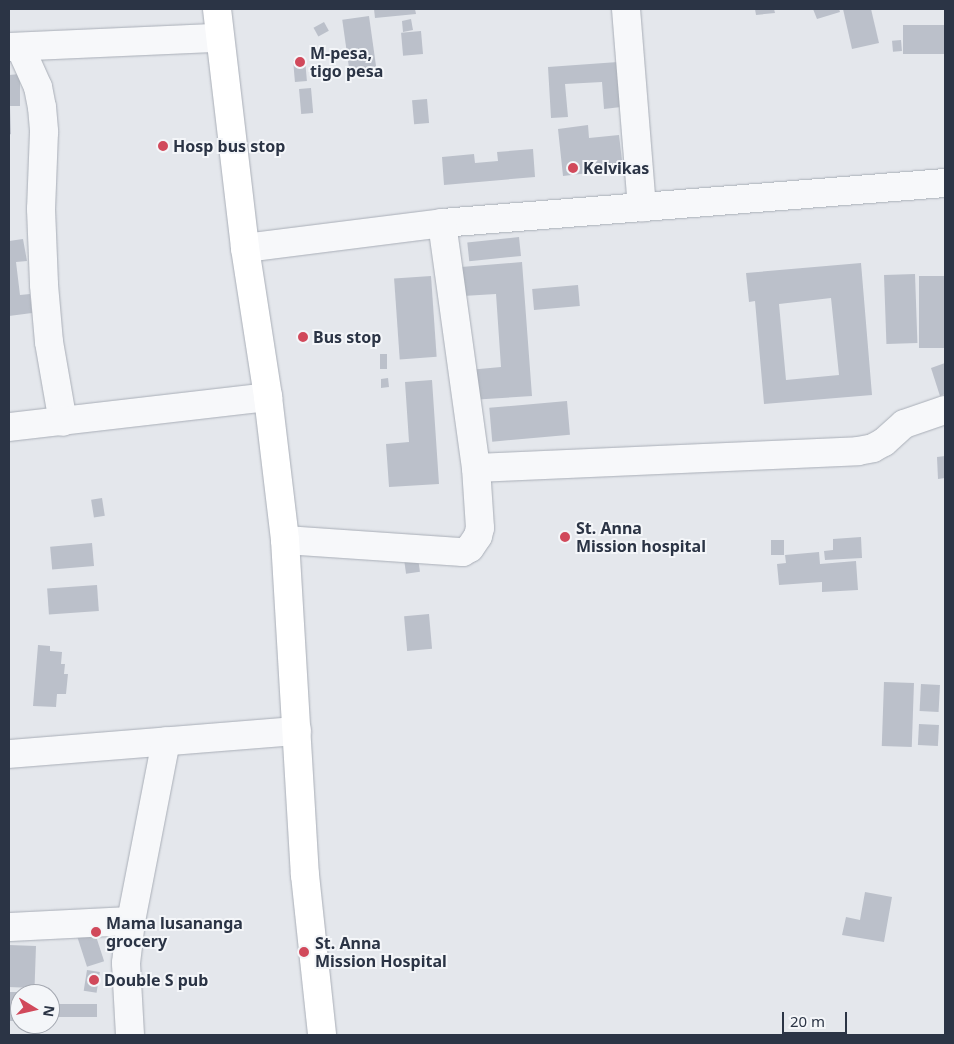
<!DOCTYPE html>
<html>
<head>
<meta charset="utf-8">
<style>
  body { margin:0 }
  #map { position:relative; width:954px; height:1044px; overflow:hidden; background:#e4e7ec; font-family:"Noto Sans",sans-serif }
  div>[style] { position:absolute }
  [style*='--x'] { left:calc(var(--x)*1px); top:calc(var(--y)*1px); width:calc(var(--w)*1px); rotate:calc(var(--a)*1deg) }
  .building>* { inset:0; background:#bbc0ca; transform-origin:0 0 }
  .roads { filter:drop-shadow(0 0 1px #a9aeb7) drop-shadow(0 0 1px #a9aeb7) }
  .minor>* { height:28px; margin:-14px; padding:0 14px; transform-origin:14px; border-radius:14px; background:#f7f8fa }
  .highway>* { height:28px; margin:-14px; padding:0 14px; transform-origin:14px; border-radius:14px; background:#fff }
  .dots>* { width:14px; height:14px; translate:-50% -50%; box-sizing:border-box; border:2px solid #f4f6f9; border-radius:50% }
  span { translate:-50% -50%; white-space:nowrap; text-align:center; line-height:1.15; -webkit-text-stroke:4px #f4f6f9; paint-order:stroke }
  .poi-label { font-size:16px; color:#2b3445; font-weight:700 }
  .left { translate:0 -50%; text-align:left }
  .frame { position:absolute; inset:0; border:10px solid #2b3445; pointer-events:none }
  .north { position:absolute; left:10px; top:984px; width:50px; height:50px; box-sizing:border-box; background:#f4f6f9; border:1px solid #a4a8b1; border-radius:50%; rotate:99deg; font-size:14px; font-weight:700; line-height:20px; text-align:center; color:#2b3445 }
  .north::after { content:''; display:block; margin:auto; width:18px; height:22px; background:#d1495b; clip-path:polygon(50% 0,100% 100%,50% 72%,0 100%) }
  .scale { position:absolute; left:782px; top:1012px; width:65px; height:22px; box-sizing:border-box; border:2px solid #2b3445; border-top:0; padding-left:6px; font-size:15px; line-height:18px; white-space:nowrap; color:#2b3445; -webkit-text-stroke:4px #f4f6f9; paint-order:stroke }
</style>
</head>
<body>
<div id="map">
  <div class="building">
    <div style="clip-path:polygon(374px 9px,415px 9px,416px 14px,375px 18px)"></div>
    <div style="clip-path:polygon(755px 9px,774px 9px,775px 13px,756px 15px)"></div>
    <div style="clip-path:polygon(813px 9px,839px 9px,840px 12px,817px 19px)"></div>
    <div style="clip-path:polygon(843px 9px,871px 9px,879px 43px,852px 49px)"></div>
    <div style="left:369px;top:16px;width:52px;height:27px;rotate:82deg"></div>
    <div style="clip-path:polygon(411px 19px,413px 30px,403px 32px,402px 21px)"></div>
    <div style="left:324px;top:22px;width:10px;height:12px;rotate:61deg"></div>
    <div style="left:945px;top:25px;width:29px;height:42px;rotate:90deg"></div>
    <div style="left:421px;top:31px;width:23px;height:20px;rotate:85deg"></div>
    <div style="left:901px;top:40px;width:11px;height:9px;rotate:85deg"></div>
    <div style="left:305px;top:59px;width:22px;height:12px;rotate:85deg"></div>
    <div style="clip-path:polygon(618px 62px,621px 107px,604px 109px,602px 82px,565px 84px,568px 117px,551px 118px,548px 67px)"></div>
    <div style="clip-path:polygon(20px 74px,20px 106px,10px 106px,11px 134px,9px 135px,9px 75px)"></div>
    <div style="left:311px;top:88px;width:25px;height:12px;rotate:85deg"></div>
    <div style="left:427px;top:99px;width:24px;height:15px;rotate:85deg"></div>
    <div style="clip-path:polygon(588px 125px,589px 138px,619px 135px,623px 169px,563px 176px,558px 129px)"></div>
    <div style="clip-path:polygon(533px 149px,535px 177px,444px 185px,442px 157px,474px 154px,475px 163px,498px 161px,497px 152px)"></div>
    <div style="left:519px;top:237px;width:19px;height:52px;rotate:84deg"></div>
    <div style="clip-path:polygon(23px 239px,27px 261px,16px 262px,20px 295px,30px 294px,32px 313px,9px 316px,9px 241px)"></div>
    <div style="clip-path:polygon(522px 262px,532px 396px,470px 400px,468px 370px,501px 367px,496px 294px,463px 296px,461px 267px)"></div>
    <div style="clip-path:polygon(evenodd,861px 263px,872px 395px,764px 404px,755px 301px,749px 302px,746px 273px,861px 263px,831px 298px,839px 375px,786px 380px,779px 304px,831px 298px)"></div>
    <div style="left:915px;top:274px;width:69px;height:31px;rotate:88deg"></div>
    <div style="left:431px;top:276px;width:81px;height:37px;rotate:86deg"></div>
    <div style="left:945px;top:276px;width:72px;height:26px;rotate:90deg"></div>
    <div style="left:578px;top:285px;width:21px;height:46px;rotate:85deg"></div>
    <div style="left:380px;top:354px;width:7px;height:15px"></div>
    <div style="clip-path:polygon(945px 363px,945px 394px,940px 396px,931px 368px)"></div>
    <div style="clip-path:polygon(388px 378px,389px 387px,381px 388px,381px 379px)"></div>
    <div style="clip-path:polygon(432px 380px,439px 484px,389px 487px,386px 444px,409px 442px,405px 382px)"></div>
    <div style="left:567px;top:401px;width:34px;height:78px;rotate:85deg"></div>
    <div style="clip-path:polygon(945px 456px,945px 478px,938px 479px,937px 457px)"></div>
    <div style="left:102px;top:498px;width:18px;height:11px;rotate:81deg"></div>
    <div style="clip-path:polygon(861px 537px,862px 558px,825px 560px,824px 551px,833px 550px,833px 539px)"></div>
    <div style="left:784px;top:540px;width:15px;height:13px;rotate:90deg"></div>
    <div style="left:92px;top:543px;width:23px;height:42px;rotate:85deg"></div>
    <div style="clip-path:polygon(819px 552px,820px 564px,856px 561px,858px 590px,822px 592px,822px 582px,779px 585px,777px 564px,786px 563px,785px 555px)"></div>
    <div style="left:418px;top:558px;width:14px;height:14px;rotate:82deg"></div>
    <div style="left:97px;top:585px;width:26px;height:50px;rotate:86deg"></div>
    <div style="left:429px;top:614px;width:35px;height:25px;rotate:85deg"></div>
    <div style="clip-path:polygon(38px 645px,50px 646px,50px 651px,62px 652px,61px 664px,65px 664px,64px 674px,68px 674px,66px 694px,57px 694px,56px 707px,33px 706px)"></div>
    <div style="left:884px;top:682px;width:30px;height:64px;rotate:2deg"></div>
    <div style="left:921px;top:684px;width:19px;height:27px;rotate:3deg"></div>
    <div style="left:919px;top:724px;width:20px;height:21px;rotate:3deg"></div>
    <div style="clip-path:polygon(865px 892px,892px 897px,884px 942px,842px 935px,846px 917px,860px 920px)"></div>
    <div style="left:93px;top:927px;width:36px;height:18px;rotate:72deg"></div>
    <div style="left:9px;top:945px;width:27px;height:42px;rotate:2deg"></div>
    <div style="left:87px;top:970px;width:13px;height:21px;rotate:9deg"></div>
    <div style="clip-path:polygon(9px 992px,23px 992px,23px 994px,20px 994px,20px 1021px,9px 1021px)"></div>
    <div style="left:97px;top:1004px;width:13px;height:45px;rotate:90deg"></div>
  </div>
  <div class="roads">
    <div class="minor">
      <div style="--x:626;--y:9;--w:199;--a:85.4"></div>
      <div style="--x:9;--y:47;--w:210;--a:-2.5"></div>
      <div style="--x:20;--y:47;--w:44;--a:65.8"></div>
      <div style="--x:38;--y:87;--w:20;--a:79"></div>
      <div style="--x:42;--y:107;--w:25;--a:85"></div>
      <div style="--x:44;--y:132;--w:77;--a:92.2"></div>
      <div style="--x:41;--y:209;--w:76;--a:87.7"></div>
      <div style="--x:44;--y:285;--w:57;--a:85"></div>
      <div style="--x:49;--y:342;--w:81;--a:80.1"></div>
      <div style="--x:245;--y:248;--w:199;--a:-7.2"></div>
      <div style="--x:442;--y:223;--w:505;--a:-4.55"></div>
      <div style="--x:9;--y:427;--w:261;--a:-6.6"></div>
      <div style="--x:476;--y:468;--w:382;--a:-2.5"></div>
      <div style="--x:858;--y:451;--w:15;--a:-11"></div>
      <div style="--x:873;--y:448;--w:13;--a:-29"></div>
      <div style="--x:884;--y:442;--w:27;--a:-42"></div>
      <div style="--x:904;--y:424;--w:43;--a:-18.9"></div>
      <div style="--x:285;--y:540;--w:178;--a:3.9"></div>
      <div style="--x:463;--y:552;--w:8;--a:-30"></div>
      <div style="--x:470;--y:548;--w:14;--a:-56"></div>
      <div style="--x:478;--y:536;--w:8;--a:-76"></div>
      <div style="--x:480;--y:528;--w:60;--a:-93.8"></div>
      <div style="--x:476;--y:468;--w:247;--a:-97.9"></div>
      <div style="--x:9;--y:754;--w:289;--a:-4.6"></div>
      <div style="--x:9;--y:927;--w:122;--a:-2.8"></div>
      <div style="--x:130;--y:1035;--w:72;--a:-93.2"></div>
      <div style="--x:126;--y:963;--w:42;--a:-83.2"></div>
      <div style="--x:131;--y:921;--w:183;--a:-79"></div>
    </div>
    <div class="highway">
      <div style="--x:217;--y:9;--w:241;--a:83.3"></div>
      <div style="--x:245;--y:248;--w:151;--a:81.2"></div>
      <div style="--x:268;--y:397;--w:144;--a:83.2"></div>
      <div style="--x:285;--y:540;--w:336;--a:86.6"></div>
      <div style="--x:305;--y:875;--w:161;--a:83.9"></div>
    </div>
  </div>
  <div class="dots">
    <div style="left:300px;top:62px;background:#d1495b"></div>
    <div style="left:163px;top:146px;background:#d1495b"></div>
    <div style="left:573px;top:168px;background:#d1495b"></div>
    <div style="left:303px;top:337px;background:#d1495b"></div>
    <div style="left:565px;top:537px;background:#d1495b"></div>
    <div style="left:96px;top:932px;background:#d1495b"></div>
    <div style="left:304px;top:952px;background:#d1495b"></div>
    <div style="left:94px;top:980px;background:#d1495b"></div>
  </div>
  <div class="poi-label">
    <span class="left" style="left:310px;top:62px">M-pesa,<br>tigo pesa</span>
    <span class="left" style="left:173px;top:146px">Hosp bus stop</span>
    <span class="left" style="left:583px;top:168px">Kelvikas</span>
    <span class="left" style="left:313px;top:337px">Bus stop</span>
    <span class="left" style="left:576px;top:537px">St. Anna<br>Mission hospital</span>
    <span class="left" style="left:106px;top:932px">Mama lusananga<br>grocery</span>
    <span class="left" style="left:315px;top:952px">St. Anna<br>Mission Hospital</span>
    <span class="left" style="left:104px;top:980px">Double S pub</span>
  </div>
  <div class="frame"></div>
  <div class="north">N</div>
  <div class="scale">20 m</div>
</div>
</body>
</html>
